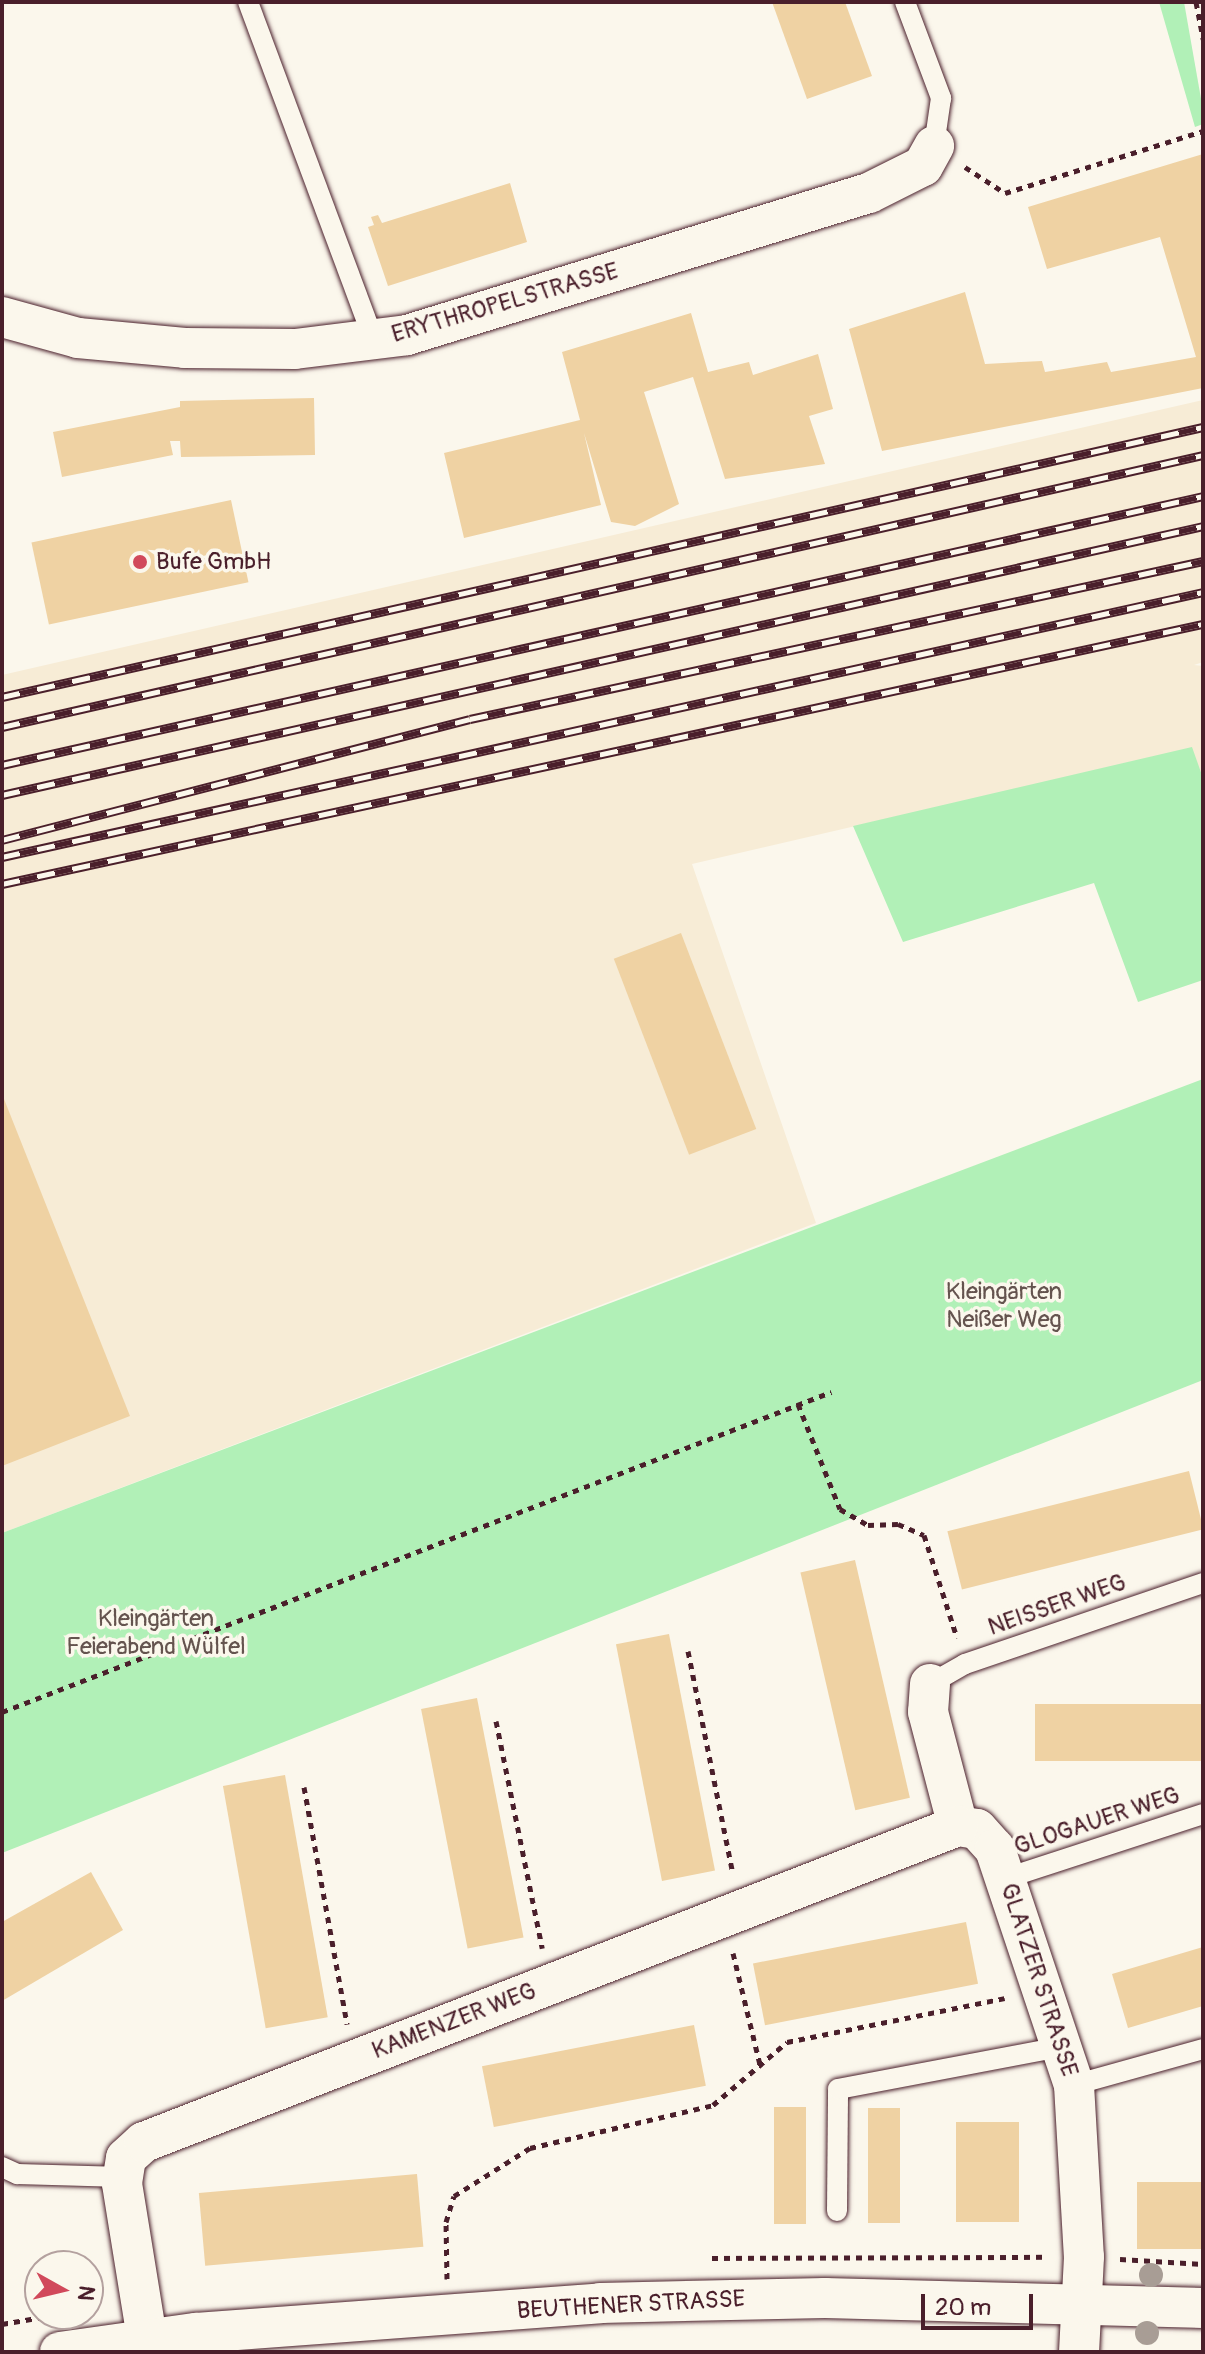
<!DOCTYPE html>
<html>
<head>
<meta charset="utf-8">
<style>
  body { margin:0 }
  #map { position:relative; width:1205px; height:2354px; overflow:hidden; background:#fbf7ec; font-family:Pangolin,sans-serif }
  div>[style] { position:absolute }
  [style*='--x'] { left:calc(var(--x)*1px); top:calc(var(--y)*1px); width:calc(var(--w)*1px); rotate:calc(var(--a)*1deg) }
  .built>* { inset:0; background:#f7ecd6 }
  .green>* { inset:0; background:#b1f0b7 }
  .building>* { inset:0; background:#efd2a3; transform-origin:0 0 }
  .path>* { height:5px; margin-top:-2.5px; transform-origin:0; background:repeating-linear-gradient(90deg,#4a1f2b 0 6px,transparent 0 12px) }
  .roads { filter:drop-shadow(0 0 2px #4a1f2b) drop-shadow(0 0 2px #4a1f2b) }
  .service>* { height:20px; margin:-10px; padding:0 10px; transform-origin:10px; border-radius:10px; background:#fbf7ec }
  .minor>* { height:40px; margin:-20px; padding:0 20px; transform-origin:20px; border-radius:20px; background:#fbf7ec }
  .rail>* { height:9px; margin-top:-4.5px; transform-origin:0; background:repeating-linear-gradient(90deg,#fbf7ec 0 18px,#4a1f2b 0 36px); box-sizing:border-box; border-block:2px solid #4a1f2b }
  .trees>* { width:24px; height:24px; margin:-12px; border-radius:50%; background:#a89d95 }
  .dots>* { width:22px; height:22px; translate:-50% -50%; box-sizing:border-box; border:4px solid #fbf7ec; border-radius:50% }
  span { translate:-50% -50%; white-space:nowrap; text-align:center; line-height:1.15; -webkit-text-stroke:7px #fbf7ec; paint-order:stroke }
  .street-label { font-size:24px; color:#4a1f2b }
  .poi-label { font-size:24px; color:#4a1f2b }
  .left { translate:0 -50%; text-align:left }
  .park-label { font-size:24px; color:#64534e }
  .frame { position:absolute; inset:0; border:4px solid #4a1f2b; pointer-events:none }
  .north { position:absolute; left:24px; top:2250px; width:80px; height:80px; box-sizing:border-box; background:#fbf7ec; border:2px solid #b4a19f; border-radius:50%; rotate:98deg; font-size:22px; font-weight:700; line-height:32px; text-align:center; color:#4a1f2b }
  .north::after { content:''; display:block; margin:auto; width:28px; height:36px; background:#d1495b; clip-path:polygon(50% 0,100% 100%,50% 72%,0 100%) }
  .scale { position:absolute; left:921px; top:2294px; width:112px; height:36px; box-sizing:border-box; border:4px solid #4a1f2b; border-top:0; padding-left:10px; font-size:24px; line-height:28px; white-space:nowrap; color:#4a1f2b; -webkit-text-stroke:6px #fbf7ec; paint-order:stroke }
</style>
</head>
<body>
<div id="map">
  <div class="built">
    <div style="clip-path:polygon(1203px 400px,1203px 662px,1194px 665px,1203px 666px,1203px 778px,1191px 748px,692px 864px,816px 1223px,2px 1533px,2px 675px)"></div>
  </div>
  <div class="green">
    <div style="clip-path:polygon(1159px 2px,1184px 2px,1203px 110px,1203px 124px,1195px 127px)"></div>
    <div style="clip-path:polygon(1192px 747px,1203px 778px,1203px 980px,1138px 1002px,1094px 883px,903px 942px,853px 826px)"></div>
    <div style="clip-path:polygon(1203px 1079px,1203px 1380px,2px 1853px,2px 1533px)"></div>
  </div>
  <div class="building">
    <div style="clip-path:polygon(772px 2px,845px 2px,872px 76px,807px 99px)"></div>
    <div style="clip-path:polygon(1203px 154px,1203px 388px,882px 451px,849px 329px,965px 292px,985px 364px,1042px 361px,1045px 372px,1107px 362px,1111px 372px,1196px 357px,1160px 237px,1047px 269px,1028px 207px)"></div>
    <div style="clip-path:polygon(510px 183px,527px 242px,388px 286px,368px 227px,374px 225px,371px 217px,378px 215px,382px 223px)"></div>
    <div style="clip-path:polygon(691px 313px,708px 372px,749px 362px,753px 375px,818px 354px,833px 409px,809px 416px,825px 464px,725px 479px,693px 377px,644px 392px,679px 504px,635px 526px,611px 522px,584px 433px,601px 505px,464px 538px,444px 453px,580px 420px,562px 352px)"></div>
    <div style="clip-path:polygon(314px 398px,315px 455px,181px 457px,180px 441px,170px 441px,173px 455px,62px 477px,53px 432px,180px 407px,180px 401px)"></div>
    <div style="left:231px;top:500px;width:84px;height:204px;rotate:78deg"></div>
    <div style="left:681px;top:933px;width:210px;height:72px;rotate:69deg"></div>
    <div style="clip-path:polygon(2px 1094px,130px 1416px,2px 1466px)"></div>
    <div style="left:1189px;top:1471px;width:60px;height:249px;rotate:76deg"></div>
    <div style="left:855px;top:1560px;width:244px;height:56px;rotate:77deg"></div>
    <div style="left:669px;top:1634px;width:241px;height:54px;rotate:79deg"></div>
    <div style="left:477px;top:1698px;width:244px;height:57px;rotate:79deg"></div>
    <div style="left:1203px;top:1704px;width:57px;height:168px;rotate:90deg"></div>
    <div style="left:285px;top:1775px;width:246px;height:63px;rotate:80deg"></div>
    <div style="clip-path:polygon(91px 1872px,123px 1930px,2px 2001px,2px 1922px)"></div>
    <div style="left:966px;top:1922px;width:63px;height:217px;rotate:79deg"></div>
    <div style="clip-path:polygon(1203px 1947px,1203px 2006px,1128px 2028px,1112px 1974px)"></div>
    <div style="left:694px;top:2025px;width:62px;height:216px;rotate:79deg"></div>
    <div style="left:806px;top:2107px;width:117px;height:32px;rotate:90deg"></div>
    <div style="left:868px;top:2108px;width:32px;height:115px"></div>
    <div style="left:956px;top:2122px;width:63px;height:100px"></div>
    <div style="left:417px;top:2174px;width:73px;height:219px;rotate:85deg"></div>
    <div style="left:1203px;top:2182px;width:67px;height:66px;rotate:90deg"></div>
  </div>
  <div class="path">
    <div style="--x:1196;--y:2;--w:38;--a:79"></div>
    <div style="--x:965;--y:167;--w:48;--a:33"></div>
    <div style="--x:1005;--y:193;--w:207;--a:-17.4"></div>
    <div style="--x:798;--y:1404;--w:113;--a:68.2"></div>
    <div style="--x:840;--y:1509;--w:32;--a:30"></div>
    <div style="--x:868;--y:1525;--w:30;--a:-2"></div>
    <div style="--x:898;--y:1524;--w:28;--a:23"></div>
    <div style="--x:924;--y:1535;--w:108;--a:72.2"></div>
    <div style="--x:688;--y:1651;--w:227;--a:78.6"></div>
    <div style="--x:2;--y:1712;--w:889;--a:-21.11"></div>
    <div style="--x:496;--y:1721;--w:232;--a:78.5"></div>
    <div style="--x:304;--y:1787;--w:241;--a:79.7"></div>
    <div style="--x:733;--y:1953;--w:119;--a:76.4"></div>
    <div style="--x:712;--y:2258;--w:334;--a:-0.2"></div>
    <div style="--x:1120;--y:2259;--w:83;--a:3.4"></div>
    <div style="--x:447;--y:2279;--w:57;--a:-91"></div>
    <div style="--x:446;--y:2222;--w:27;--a:-73"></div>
    <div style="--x:454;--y:2196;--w:90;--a:-32.3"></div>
    <div style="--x:530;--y:2148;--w:188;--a:-13.2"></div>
    <div style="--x:713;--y:2105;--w:97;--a:-40.4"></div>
    <div style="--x:787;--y:2042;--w:222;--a:-11.4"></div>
    <div style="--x:2;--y:2324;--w:41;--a:-9.9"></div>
  </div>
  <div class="roads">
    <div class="service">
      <div style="--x:248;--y:2;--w:359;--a:69.6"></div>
      <div style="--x:905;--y:2;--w:103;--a:69.4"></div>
      <div style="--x:941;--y:98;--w:49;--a:98.3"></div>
      <div style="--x:930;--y:1684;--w:40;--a:-29.7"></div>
      <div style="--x:965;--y:1664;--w:251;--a:-18.8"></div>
      <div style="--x:1007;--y:1878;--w:206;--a:-18.1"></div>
      <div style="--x:1074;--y:2085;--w:134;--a:-15.6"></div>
      <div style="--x:2;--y:2167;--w:17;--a:25"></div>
      <div style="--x:17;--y:2174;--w:106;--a:1.6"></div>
      <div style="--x:837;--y:2211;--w:122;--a:-89.5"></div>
      <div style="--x:838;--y:2089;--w:227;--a:-10.7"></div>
    </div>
    <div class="minor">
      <div style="--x:2;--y:317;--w:79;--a:15.4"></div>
      <div style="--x:78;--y:338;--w:107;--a:5.3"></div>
      <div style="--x:185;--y:348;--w:110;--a:0.5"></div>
      <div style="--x:295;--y:349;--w:113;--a:-7.1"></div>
      <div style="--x:407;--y:335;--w:483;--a:-17.1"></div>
      <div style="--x:869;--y:193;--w:60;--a:-26.6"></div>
      <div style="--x:923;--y:166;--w:23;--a:-61"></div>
      <div style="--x:930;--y:1684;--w:28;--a:94"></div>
      <div style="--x:928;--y:1712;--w:118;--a:75.3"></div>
      <div style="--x:958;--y:1826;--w:19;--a:9"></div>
      <div style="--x:977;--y:1829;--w:27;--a:48"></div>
      <div style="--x:995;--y:1849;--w:249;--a:71.5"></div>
      <div style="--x:1074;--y:2085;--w:172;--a:86.7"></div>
      <div style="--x:1084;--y:2257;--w:95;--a:93"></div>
      <div style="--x:147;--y:2338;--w:157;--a:-99.2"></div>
      <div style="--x:122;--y:2183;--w:25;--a:-81"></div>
      <div style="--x:126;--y:2158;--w:24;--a:-42"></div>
      <div style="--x:144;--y:2142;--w:873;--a:-21.22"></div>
      <div style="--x:60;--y:2352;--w:137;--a:-8"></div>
      <div style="--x:196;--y:2333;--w:405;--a:-4.2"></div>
      <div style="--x:600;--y:2303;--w:225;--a:-1.3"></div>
      <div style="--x:825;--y:2298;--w:378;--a:1.5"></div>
    </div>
  </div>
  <div class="rail">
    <div style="--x:2;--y:697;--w:1231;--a:-12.67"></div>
    <div style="--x:2;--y:727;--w:1231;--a:-12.76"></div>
    <div style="--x:2;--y:765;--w:1231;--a:-12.62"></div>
    <div style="--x:2;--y:795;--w:1231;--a:-12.62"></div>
    <div style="--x:2;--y:840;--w:483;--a:-14.5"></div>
    <div style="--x:470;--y:719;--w:750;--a:-12.16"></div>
    <div style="--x:2;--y:857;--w:1230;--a:-12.44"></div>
    <div style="--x:2;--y:884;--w:1229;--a:-12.22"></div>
  </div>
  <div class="trees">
    <div style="left:1151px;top:2275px"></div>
    <div style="left:1147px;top:2333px"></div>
  </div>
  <div class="dots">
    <div style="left:140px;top:562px;background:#d1495b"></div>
  </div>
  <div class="street-label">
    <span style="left:505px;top:303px;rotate:-16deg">ERYTHROPELSTRASSE</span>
    <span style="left:1057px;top:1605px;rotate:-19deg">NEISSER WEG</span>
    <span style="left:1097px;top:1821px;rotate:-18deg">GLOGAUER WEG</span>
    <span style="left:1039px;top:1980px;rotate:72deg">GLATZER STRASSE</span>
    <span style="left:454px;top:2021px;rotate:-21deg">KAMENZER WEG</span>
    <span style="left:631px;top:2305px;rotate:-3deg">BEUTHENER STRASSE</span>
  </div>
  <div class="poi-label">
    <span class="left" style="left:156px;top:562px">Bufe GmbH</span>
  </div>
  <div class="park-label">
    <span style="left:1004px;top:1306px">Kleingärten<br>Neißer Weg</span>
    <span style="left:156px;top:1633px">Kleingärten<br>Feierabend Wülfel</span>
  </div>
  <div class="frame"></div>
  <div class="north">N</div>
  <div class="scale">20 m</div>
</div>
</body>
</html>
